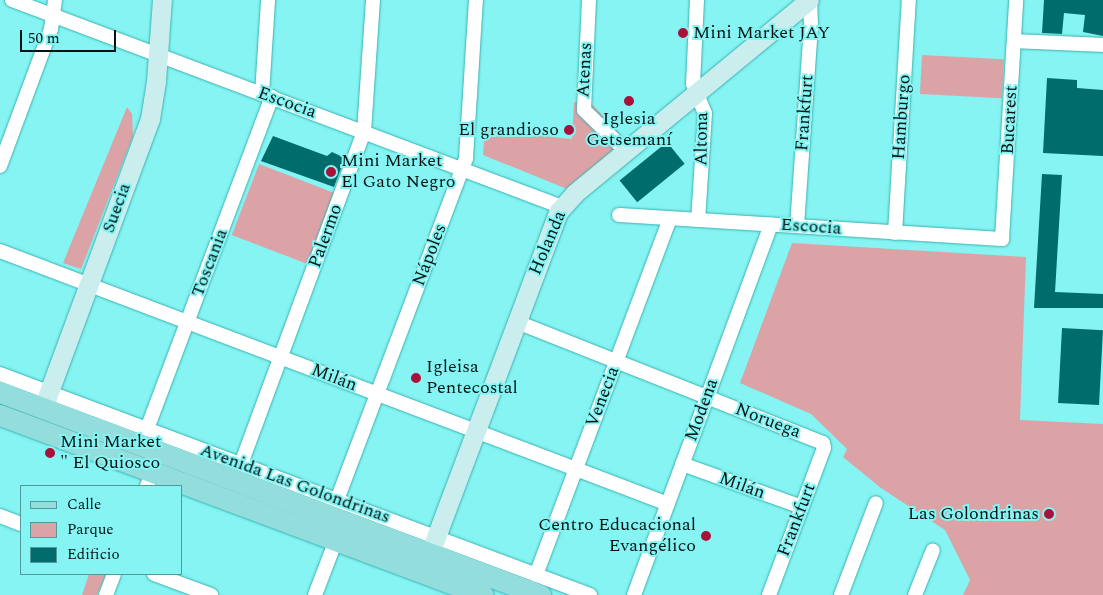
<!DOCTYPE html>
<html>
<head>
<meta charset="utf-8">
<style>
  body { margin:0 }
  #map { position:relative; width:1103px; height:595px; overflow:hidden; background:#85f4f3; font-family:Spectral,serif }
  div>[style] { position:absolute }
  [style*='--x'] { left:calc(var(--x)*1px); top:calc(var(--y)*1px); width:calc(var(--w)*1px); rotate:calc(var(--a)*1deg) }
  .green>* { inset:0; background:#dca3a7; transform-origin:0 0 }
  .building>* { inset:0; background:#006c6c; transform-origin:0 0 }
  .roads { filter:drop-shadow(0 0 1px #3ab1b0) drop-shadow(0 0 1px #3ab1b0) }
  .street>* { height:14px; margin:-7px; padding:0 7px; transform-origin:7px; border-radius:7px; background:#fff }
  .secondary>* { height:19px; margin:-9.5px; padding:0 9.5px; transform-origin:9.5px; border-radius:9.5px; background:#caeeee }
  .primary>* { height:21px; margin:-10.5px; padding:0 10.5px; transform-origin:10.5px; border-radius:10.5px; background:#94dddd }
  .dots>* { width:14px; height:14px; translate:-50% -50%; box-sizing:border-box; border:2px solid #85f4f3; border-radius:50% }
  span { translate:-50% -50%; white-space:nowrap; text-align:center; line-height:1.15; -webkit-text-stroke:4px #85f4f3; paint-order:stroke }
  .poi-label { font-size:18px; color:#001414 }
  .left { translate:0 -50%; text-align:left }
  .right { translate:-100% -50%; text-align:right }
  .street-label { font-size:18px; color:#001414 }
  .legend { position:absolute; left:20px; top:485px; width:162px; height:90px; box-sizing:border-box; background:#85f4f3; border:1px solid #509a9a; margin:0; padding:6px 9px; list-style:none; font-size:15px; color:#001414 }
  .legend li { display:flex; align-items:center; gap:10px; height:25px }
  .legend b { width:25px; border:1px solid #509a9a }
  .scale { position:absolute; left:20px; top:30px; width:96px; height:22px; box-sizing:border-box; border:2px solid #001414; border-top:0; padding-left:6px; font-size:15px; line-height:18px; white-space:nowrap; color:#001414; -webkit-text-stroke:4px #85f4f3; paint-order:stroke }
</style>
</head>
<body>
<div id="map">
  <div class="green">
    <div style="left:922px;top:55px;width:82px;height:39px;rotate:3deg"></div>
    <div style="clip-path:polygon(574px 102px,590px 102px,627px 142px,567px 189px,483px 155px,485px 130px,572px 139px)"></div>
    <div style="clip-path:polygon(127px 107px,132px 114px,133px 136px,81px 269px,63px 263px)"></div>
    <div style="left:259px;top:164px;width:85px;height:76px;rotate:21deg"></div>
    <div style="clip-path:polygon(792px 243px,1026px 257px,1020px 420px,1103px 424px,1103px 595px,963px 595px,970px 580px,945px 530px,881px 488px,843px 457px,847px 449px,811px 414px,740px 383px)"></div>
    <div style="clip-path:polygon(89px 574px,106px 574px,97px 595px,82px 595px)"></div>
  </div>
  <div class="building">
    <div style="clip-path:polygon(1044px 0,1103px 0,1103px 36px,1083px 32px,1085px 15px,1064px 13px,1062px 34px,1042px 33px)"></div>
    <div style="clip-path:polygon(1047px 78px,1077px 80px,1077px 88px,1103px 90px,1103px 156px,1043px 153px)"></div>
    <div style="clip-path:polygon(273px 136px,327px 156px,332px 152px,345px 158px,334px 187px,261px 161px)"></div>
    <div style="left:667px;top:142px;width:28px;height:61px;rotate:51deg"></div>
    <div style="clip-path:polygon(1042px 174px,1062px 175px,1055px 292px,1103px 294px,1103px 308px,1034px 308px)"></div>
    <div style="left:1062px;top:328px;width:41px;height:75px;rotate:3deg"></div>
  </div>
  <div class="roads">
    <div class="street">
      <div style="--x:12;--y:0;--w:588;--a:20.62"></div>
      <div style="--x:589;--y:0;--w:110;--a:92.6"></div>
      <div style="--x:584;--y:110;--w:59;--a:44.3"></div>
      <div style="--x:697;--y:0;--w:84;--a:92.7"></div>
      <div style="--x:693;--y:84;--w:31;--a:68"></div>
      <div style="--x:705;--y:113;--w:107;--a:93.7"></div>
      <div style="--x:1014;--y:41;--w:89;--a:2.6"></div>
      <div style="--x:262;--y:94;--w:94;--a:-86.3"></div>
      <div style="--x:0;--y:166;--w:146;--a:-69.6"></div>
      <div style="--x:51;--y:29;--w:29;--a:-82"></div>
      <div style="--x:619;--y:215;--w:384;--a:3.6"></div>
      <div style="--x:1002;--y:239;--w:239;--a:-86.6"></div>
      <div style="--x:797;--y:226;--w:200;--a:-86"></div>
      <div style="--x:811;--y:26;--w:26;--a:-92"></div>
      <div style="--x:895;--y:233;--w:233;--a:-86.6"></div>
      <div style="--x:0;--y:251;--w:714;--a:20.74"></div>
      <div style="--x:517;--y:322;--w:329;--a:21.6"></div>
      <div style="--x:823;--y:443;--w:5;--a:79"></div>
      <div style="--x:824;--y:448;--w:157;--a:110.5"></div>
      <div style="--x:0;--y:374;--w:630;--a:20.53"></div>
      <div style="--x:147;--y:429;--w:355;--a:-69.4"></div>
      <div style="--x:241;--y:464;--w:354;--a:-69.7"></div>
      <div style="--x:364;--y:132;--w:132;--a:-86.1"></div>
      <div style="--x:682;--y:464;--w:127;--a:19.7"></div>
      <div style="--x:147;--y:486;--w:16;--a:-68"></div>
      <div style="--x:337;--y:500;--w:366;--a:-69.3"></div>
      <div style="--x:466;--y:158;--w:158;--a:-86.4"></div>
      <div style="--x:0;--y:516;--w:22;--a:21"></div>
      <div style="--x:154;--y:574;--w:61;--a:20.2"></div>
      <div style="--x:536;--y:575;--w:381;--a:-69.4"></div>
      <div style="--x:106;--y:595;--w:22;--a:-69"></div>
      <div style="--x:315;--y:595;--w:59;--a:-69.1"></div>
      <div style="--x:634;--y:595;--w:395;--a:-69.7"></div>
      <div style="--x:841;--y:595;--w:98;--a:-69.2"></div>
      <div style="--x:915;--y:595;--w:48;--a:-68.2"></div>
    </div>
    <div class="secondary">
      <div style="--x:43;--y:408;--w:308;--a:-69.7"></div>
      <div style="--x:150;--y:119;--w:38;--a:-81"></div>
      <div style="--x:156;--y:81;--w:81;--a:-85.8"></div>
      <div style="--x:430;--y:553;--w:364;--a:-69.4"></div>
      <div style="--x:558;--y:212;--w:25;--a:-48"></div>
      <div style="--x:575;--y:193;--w:303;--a:-39.5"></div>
    </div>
    <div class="primary">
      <div style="--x:0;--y:392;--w:577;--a:20.6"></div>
      <div style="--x:0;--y:415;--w:515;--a:20.44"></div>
    </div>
  </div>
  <div class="dots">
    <div style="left:683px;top:33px;background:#a8113a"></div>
    <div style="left:629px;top:101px;background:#a8113a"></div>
    <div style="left:569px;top:130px;background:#a8113a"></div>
    <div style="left:331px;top:172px;background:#a8113a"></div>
    <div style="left:416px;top:378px;background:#a8113a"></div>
    <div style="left:50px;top:453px;background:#a8113a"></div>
    <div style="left:1049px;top:514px;background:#a8113a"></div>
    <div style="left:706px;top:536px;background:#a8113a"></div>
  </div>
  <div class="poi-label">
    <span class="left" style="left:693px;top:33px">Mini Market JAY</span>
    <span style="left:629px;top:130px">Iglesia<br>Getsemaní</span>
    <span class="right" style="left:559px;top:130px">El grandioso</span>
    <span class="left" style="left:341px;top:172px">Mini Market<br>El Gato Negro</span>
    <span class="left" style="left:426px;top:378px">Igleisa<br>Pentecostal</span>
    <span class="left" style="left:60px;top:453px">Mini Market<br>" El Quiosco</span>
    <span class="right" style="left:1039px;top:514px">Las Golondrinas</span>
    <span class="right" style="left:696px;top:536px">Centro Educacional<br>Evangélico</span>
  </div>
  <div class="street-label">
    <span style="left:585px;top:70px;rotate:-87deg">Atenas</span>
    <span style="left:287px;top:103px;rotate:20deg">Escocia</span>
    <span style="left:805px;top:113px;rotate:-86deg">Frankfurt</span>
    <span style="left:902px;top:117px;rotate:-86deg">Hamburgo</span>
    <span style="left:1010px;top:120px;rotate:-87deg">Bucarest</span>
    <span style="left:702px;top:139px;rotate:-89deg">Altona</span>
    <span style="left:117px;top:208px;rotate:-70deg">Suecia</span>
    <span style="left:811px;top:227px;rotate:4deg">Escocia</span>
    <span style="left:326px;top:236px;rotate:-70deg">Palermo</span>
    <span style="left:548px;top:243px;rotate:-67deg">Holanda</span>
    <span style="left:430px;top:255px;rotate:-69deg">Nápoles</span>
    <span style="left:210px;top:263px;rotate:-69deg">Toscania</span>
    <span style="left:334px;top:378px;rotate:21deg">Milán</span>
    <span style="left:603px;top:397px;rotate:-69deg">Venecia</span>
    <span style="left:702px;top:410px;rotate:-70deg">Modena</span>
    <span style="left:768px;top:421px;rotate:21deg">Noruega</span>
    <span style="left:295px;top:484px;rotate:20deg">Avenida Las Golondrinas</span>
    <span style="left:742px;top:486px;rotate:20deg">Milán</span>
    <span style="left:797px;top:520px;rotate:-69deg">Frankfurt</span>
  </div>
  <ul class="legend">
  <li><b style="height:6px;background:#94dddd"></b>Calle</li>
  <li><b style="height:14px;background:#dca3a7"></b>Parque</li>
  <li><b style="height:14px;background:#006c6c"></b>Edificio</li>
  </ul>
  <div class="scale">50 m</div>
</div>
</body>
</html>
